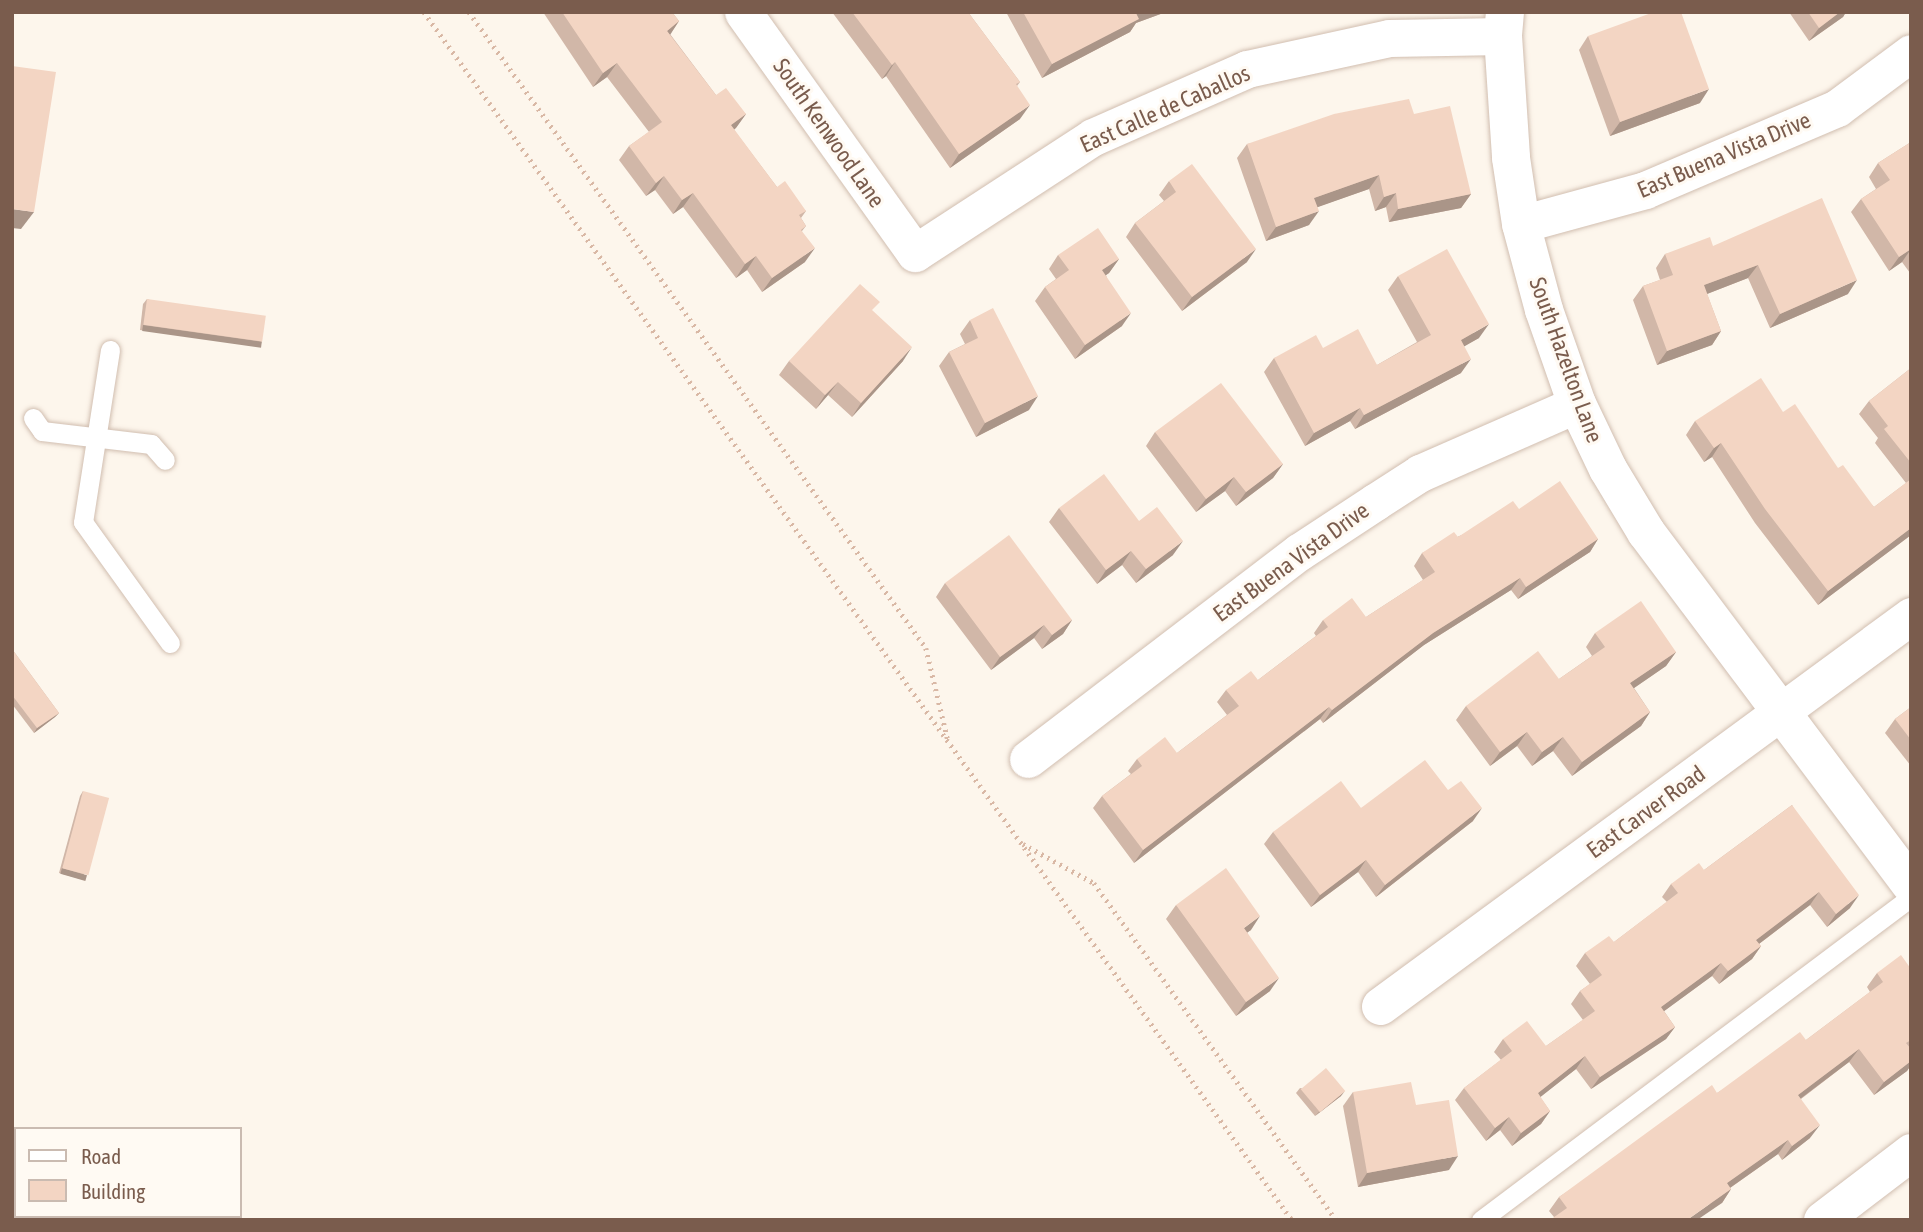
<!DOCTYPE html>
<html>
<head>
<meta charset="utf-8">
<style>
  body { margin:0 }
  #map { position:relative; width:1923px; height:1232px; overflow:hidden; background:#fdf6ec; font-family:"Asap Condensed",sans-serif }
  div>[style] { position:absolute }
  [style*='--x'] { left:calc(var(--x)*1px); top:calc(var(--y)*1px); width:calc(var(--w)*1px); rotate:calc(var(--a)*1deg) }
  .path>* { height:4.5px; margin-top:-2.25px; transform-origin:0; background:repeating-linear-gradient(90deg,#d9b8a5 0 2px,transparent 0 7px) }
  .roads { filter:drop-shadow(0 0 2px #d1beb0) drop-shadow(0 0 2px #d1beb0) }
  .service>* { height:19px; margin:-9.5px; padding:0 9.5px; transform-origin:9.5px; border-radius:9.5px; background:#fff }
  .minor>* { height:37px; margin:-18.5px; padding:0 18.5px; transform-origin:18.5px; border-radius:18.5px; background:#fff }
  .tertiary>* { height:38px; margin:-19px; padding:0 19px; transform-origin:19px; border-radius:19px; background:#fff }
  .wall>* { inset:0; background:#d1b7a8 }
  .shaded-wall>* { inset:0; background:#aa9588; transform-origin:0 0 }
  .building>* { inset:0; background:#f3d5c3; transform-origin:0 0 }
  span { translate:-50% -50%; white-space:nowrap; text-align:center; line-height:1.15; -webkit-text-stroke:6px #fffaf3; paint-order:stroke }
  .street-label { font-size:23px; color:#7a5c4d }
  .frame { position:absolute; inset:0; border:14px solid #7a5c4d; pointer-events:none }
  .legend { position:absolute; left:14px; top:1127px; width:228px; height:91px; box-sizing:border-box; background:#fffaf3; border:2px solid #cabbb1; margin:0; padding:9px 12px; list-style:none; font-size:21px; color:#7a5c4d }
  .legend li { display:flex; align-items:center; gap:14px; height:35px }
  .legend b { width:35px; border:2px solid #cabbb1 }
</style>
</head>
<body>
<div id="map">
  <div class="path">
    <div style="--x:424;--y:12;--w:1488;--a:54.3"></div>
    <div style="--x:469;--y:12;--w:783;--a:54.3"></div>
    <div style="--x:926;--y:648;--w:95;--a:76.6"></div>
    <div style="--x:1023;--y:844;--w:81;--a:28.8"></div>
    <div style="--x:1094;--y:883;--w:415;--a:54.3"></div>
  </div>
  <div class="roads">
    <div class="service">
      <div style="--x:110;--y:350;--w:174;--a:98.9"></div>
      <div style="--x:83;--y:522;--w:149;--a:54.3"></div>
      <div style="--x:33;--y:418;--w:16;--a:55"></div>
      <div style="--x:42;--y:431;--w:110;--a:6.8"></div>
      <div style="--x:151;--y:444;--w:21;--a:49"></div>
      <div style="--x:1481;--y:1220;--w:538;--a:-36.91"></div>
    </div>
    <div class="minor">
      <div style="--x:743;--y:12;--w:296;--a:54.5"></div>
      <div style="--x:915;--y:253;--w:212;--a:-33.1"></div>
      <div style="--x:1093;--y:137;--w:168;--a:-23.8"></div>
      <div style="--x:1247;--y:69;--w:145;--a:-12.3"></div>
      <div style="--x:1389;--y:38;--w:114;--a:-1"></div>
      <div style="--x:1521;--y:224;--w:129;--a:-15.3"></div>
      <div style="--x:1645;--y:190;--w:209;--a:-23.1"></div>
      <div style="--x:1837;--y:108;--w:92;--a:-36.6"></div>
      <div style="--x:1028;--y:759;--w:341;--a:-37.4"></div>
      <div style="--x:1299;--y:552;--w:91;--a:-33.3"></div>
      <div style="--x:1375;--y:502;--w:54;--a:-32.8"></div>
      <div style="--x:1420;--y:473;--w:171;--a:-23.7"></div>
      <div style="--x:1380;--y:1006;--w:659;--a:-36.3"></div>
      <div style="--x:1822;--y:1220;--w:112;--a:-37.4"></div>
    </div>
    <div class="tertiary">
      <div style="--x:1505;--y:12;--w:24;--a:95"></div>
      <div style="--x:1503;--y:36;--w:122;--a:86.2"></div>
      <div style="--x:1511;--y:158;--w:67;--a:81.4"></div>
      <div style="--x:1521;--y:224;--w:89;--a:75"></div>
      <div style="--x:1544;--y:310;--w:100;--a:70.7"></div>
      <div style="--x:1577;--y:404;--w:72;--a:64.5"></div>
      <div style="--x:1608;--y:469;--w:74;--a:58.9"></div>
      <div style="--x:1646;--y:532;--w:441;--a:53.1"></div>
    </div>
  </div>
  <div class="wall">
    <div style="clip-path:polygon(543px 12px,672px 12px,679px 21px,670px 34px,716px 95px,746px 114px,734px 130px,777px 187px,806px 211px,801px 218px,806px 226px,802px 231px,805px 262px,762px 292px,747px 270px,736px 278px,683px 207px,673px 214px,655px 190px,646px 196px,619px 160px,629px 146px,649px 132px,607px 77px,593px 87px)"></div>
    <div style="clip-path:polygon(832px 12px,968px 12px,1020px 82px,1017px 86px,1020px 119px,950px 168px,886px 76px,882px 79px)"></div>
    <div style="clip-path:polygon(1006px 12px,1166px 12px,1136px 23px,1130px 32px,1042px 78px)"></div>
    <div style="clip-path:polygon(1789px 12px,1846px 12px,1843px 17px,1809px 41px)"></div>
    <div style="clip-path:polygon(1588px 36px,1700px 103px,1610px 136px,1579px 50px)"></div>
    <div style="clip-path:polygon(1414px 114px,1471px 194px,1461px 208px,1389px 222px,1386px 207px,1375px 211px,1369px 189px,1317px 207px,1309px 225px,1266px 241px,1237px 158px,1247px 144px)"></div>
    <div style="clip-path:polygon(1911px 142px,1911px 273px,1910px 273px,1902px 262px,1889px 271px,1851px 212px,1861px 199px,1876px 189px,1869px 177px,1878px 163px)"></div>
    <div style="clip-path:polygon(1169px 181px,1247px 262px,1182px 311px,1126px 237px,1135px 223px,1164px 201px,1159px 195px)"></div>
    <div style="clip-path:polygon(1713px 246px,1848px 294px,1770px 328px,1748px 278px,1707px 294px,1721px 331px,1712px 345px,1657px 365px,1633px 300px,1643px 286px,1660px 280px,1656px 268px,1665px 254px)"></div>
    <div style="clip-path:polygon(1058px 255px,1119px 259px,1109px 273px,1106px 275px,1122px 326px,1075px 359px,1035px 301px,1045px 287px,1056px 279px,1049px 269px)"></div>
    <div style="clip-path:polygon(1398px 276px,1479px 338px,1464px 346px,1461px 373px,1355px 429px,1350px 421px,1305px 446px,1264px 372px,1274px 358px,1323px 348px,1377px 365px,1417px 342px,1388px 290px)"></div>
    <div style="clip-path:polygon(147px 299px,262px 341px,259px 346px,140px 330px,143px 304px)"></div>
    <div style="clip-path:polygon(873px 312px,903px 361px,852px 417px,828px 395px,816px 409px,779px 375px,789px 361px)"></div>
    <div style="clip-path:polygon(970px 320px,1029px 410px,976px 437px,939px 366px,949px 352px,965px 344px,960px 334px)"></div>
    <div style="clip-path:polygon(1911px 368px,1911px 535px,1818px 605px,1755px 523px,1712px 457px,1704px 462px,1686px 435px,1695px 421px,1783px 412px,1874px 507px,1906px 483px,1875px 443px,1878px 438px,1859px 414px,1869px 401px)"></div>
    <div style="clip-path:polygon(1155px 432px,1283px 464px,1273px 478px,1236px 506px,1225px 491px,1196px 512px,1146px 446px)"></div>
    <div style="clip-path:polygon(1059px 508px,1139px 521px,1173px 555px,1136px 583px,1122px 565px,1097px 584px,1049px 522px)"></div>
    <div style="clip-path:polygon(1519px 509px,1598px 539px,1590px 552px,1518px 599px,1511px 590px,1424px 645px,1323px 723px,1320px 719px,1134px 863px,1093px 808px,1102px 796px,1131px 774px,1128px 771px,1137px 759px,1177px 753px,1227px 715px,1217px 702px,1226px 690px,1258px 680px,1316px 636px,1314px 633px,1323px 620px,1366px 617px,1423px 580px,1414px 566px,1422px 553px)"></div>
    <div style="clip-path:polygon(945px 583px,1072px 620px,1063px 634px,1042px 649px,1034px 638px,991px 670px,936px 597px)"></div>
    <div style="clip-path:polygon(1595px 633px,1676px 652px,1666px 666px,1634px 688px,1650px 712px,1641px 726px,1572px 776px,1553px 751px,1532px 766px,1517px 746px,1490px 766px,1456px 720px,1466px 706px,1559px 679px,1592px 656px,1586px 647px)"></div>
    <div style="clip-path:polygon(12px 649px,59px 713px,55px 717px,34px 733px,12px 704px)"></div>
    <div style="clip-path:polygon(1911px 707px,1911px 766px,1885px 733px,1895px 719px)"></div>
    <div style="clip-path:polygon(1448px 790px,1473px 821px,1376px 897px,1358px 872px,1311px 907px,1264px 844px,1273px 832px,1361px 808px)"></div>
    <div style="clip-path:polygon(83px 791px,84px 880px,59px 873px,80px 796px)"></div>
    <div style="clip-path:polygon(1792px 805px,1850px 908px,1827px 927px,1810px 905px,1759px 944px,1761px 946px,1752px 959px,1719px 984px,1712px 976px,1664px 1011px,1675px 1027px,1666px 1039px,1591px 1089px,1576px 1069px,1540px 1097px,1550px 1111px,1541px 1124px,1512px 1146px,1500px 1130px,1486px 1141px,1455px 1100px,1464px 1088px,1501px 1060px,1494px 1052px,1503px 1039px,1546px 1046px,1583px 1020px,1571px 1004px,1580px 991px,1590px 984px,1576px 966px,1585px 953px,1614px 942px,1667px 902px,1662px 897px,1671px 884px,1704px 870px)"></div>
    <div style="clip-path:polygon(1176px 905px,1251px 930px,1247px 932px,1270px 991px,1236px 1016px,1166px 919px)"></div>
    <div style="clip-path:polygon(1911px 969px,1911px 1047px,1910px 1047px,1911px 1049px,1911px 1065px,1907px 1071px,1874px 1095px,1849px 1062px,1801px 1099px,1810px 1138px,1782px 1160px,1778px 1154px,1730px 1188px,1731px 1189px,1722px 1203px,1554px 1217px,1549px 1211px,1559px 1197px,1717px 1093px,1806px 1040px,1870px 992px,1867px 987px,1877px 973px)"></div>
    <div style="clip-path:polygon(1300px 1088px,1341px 1096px,1315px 1116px,1296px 1093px)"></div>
    <div style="clip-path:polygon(1353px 1092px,1416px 1105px,1449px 1170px,1358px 1187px,1343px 1106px)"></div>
  </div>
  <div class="shaded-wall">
    <div style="clip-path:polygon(1137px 12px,1166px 12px,1136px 23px,1130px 32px,1042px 78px,1052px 64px)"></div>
    <div style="clip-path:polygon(1840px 12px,1846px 12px,1843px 17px,1809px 41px,1819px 28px)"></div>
    <div style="clip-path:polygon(679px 21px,670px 35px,667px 31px)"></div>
    <div style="clip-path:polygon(895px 62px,886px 76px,882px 79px,892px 65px)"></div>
    <div style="clip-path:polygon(617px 63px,607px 77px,593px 87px,603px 73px)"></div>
    <div style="clip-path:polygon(1709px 89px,1700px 103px,1610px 136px,1620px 122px)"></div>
    <div style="clip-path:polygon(1030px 105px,1020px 119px,950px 168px,959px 154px)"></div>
    <div style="clip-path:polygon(746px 114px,736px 128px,721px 139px,731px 125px)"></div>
    <div style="clip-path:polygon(1379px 175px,1369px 189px,1304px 212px,1314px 198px)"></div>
    <div style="clip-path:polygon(664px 176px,655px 190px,646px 196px,656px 183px)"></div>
    <div style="clip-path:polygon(693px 193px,683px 207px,673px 214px,682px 200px)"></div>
    <div style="clip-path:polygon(1396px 193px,1386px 207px,1375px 211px,1384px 197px)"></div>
    <div style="clip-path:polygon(1471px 194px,1461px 208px,1389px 222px,1398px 209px)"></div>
    <div style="clip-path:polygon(12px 209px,34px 212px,21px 229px,12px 228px)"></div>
    <div style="clip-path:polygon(1319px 211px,1309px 225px,1266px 241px,1276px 227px)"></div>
    <div style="clip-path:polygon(815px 248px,805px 262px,762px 292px,772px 278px)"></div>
    <div style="clip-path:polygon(1256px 249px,1247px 262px,1182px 311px,1192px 297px)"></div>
    <div style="clip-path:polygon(1911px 249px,1902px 262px,1889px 271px,1899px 257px)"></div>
    <div style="clip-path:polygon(756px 256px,747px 270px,736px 278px,745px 264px)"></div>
    <div style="clip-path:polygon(1119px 259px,1109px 273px,1093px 284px,1102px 270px)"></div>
    <div style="clip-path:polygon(1758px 265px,1748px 278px,1694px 299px,1704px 285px)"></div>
    <div style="clip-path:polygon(1857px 280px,1848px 294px,1770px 328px,1780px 314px)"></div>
    <div style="clip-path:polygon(1131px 313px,1122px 326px,1075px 359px,1085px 345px)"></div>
    <div style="clip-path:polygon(1489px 324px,1479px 338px,1451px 354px,1461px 340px)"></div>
    <div style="left:143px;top:325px;width:120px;height:6px;rotate:8deg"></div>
    <div style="clip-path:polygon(1721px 331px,1712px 345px,1657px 365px,1667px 351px)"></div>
    <div style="clip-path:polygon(912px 347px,903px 361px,852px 417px,861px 403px)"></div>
    <div style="clip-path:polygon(1471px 359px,1461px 373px,1355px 429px,1364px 415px)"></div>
    <div style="clip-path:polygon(838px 382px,828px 395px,816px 409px,825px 395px)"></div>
    <div style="clip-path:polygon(1038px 396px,1029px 410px,976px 437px,985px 423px)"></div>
    <div style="clip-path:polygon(1360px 408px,1350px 421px,1305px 446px,1314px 433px)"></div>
    <div style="clip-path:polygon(1721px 443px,1712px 457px,1704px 462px,1714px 448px)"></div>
    <div style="clip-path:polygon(1283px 464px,1273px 478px,1236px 506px,1246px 492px)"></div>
    <div style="clip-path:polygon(1234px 477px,1225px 491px,1196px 512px,1206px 499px)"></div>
    <div style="clip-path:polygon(1911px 528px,1911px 535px,1818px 605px,1828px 591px)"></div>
    <div style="clip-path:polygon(1598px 539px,1590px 552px,1518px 599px,1526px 587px)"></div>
    <div style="clip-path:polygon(1183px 541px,1173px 555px,1136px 583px,1146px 569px)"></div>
    <div style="clip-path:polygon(1131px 551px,1122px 565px,1097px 584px,1106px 570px)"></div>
    <div style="clip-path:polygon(1520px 578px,1511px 590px,1424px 645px,1323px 723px,1332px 710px,1433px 633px)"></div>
    <div style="clip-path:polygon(1072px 620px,1063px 634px,1042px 649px,1052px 635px)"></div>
    <div style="clip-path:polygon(1044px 625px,1034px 638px,991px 670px,1000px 657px)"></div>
    <div style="clip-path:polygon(1676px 652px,1666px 666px,1621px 697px,1630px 683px)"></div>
    <div style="clip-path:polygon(1329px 707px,1320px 719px,1134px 863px,1143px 850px)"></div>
    <div style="clip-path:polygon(1650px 712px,1641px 726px,1572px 776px,1582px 762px)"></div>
    <div style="clip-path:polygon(59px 713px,55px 717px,34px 733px,37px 728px)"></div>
    <div style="clip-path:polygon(1527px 732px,1517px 746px,1490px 766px,1500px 752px)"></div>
    <div style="clip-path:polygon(1563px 737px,1553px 751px,1532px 766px,1542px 752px)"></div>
    <div style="clip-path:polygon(1482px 808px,1473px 821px,1376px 897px,1385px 885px)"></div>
    <div style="clip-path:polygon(1366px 860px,1358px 872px,1311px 907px,1320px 895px)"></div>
    <div style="left:62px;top:868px;width:26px;height:6px;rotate:16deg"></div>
    <div style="clip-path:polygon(1819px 892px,1810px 905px,1747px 953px,1756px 940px)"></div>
    <div style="clip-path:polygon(1859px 895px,1850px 908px,1827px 927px,1836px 914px)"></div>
    <div style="clip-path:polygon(1260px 916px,1251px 930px,1234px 942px,1244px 928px)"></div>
    <div style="clip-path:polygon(1761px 946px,1752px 959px,1719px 984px,1728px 971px)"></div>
    <div style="clip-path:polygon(1721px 963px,1712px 976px,1652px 1020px,1661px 1007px)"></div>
    <div style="clip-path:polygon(1279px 978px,1270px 991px,1236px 1016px,1246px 1002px)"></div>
    <div style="clip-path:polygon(1675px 1027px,1666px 1039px,1591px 1089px,1600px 1077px)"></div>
    <div style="clip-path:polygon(1859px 1049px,1849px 1062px,1788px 1108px,1798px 1095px)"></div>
    <div style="clip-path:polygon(1585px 1056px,1576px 1069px,1529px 1106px,1538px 1093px)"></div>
    <div style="clip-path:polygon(1911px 1061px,1911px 1065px,1907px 1071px,1874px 1095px,1884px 1082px)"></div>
    <div style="clip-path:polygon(1345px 1091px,1341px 1096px,1315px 1116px,1319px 1112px)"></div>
    <div style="clip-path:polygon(1550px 1111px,1541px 1124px,1512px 1146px,1521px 1133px)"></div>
    <div style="clip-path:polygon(1509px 1117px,1500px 1130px,1486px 1141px,1495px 1128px)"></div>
    <div style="clip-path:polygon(1820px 1125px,1810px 1138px,1782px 1160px,1792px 1146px)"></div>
    <div style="clip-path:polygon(1788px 1140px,1778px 1154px,1717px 1197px,1727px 1183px)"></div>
    <div style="clip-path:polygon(1458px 1156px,1449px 1170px,1358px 1187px,1367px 1173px)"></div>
    <div style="clip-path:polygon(1731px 1189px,1722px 1203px,1697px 1220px,1687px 1220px)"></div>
  </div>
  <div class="building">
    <div style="clip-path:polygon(562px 12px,672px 12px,679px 21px,667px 31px,716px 95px,726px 88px,746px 114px,731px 125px,777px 187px,785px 181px,806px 211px,799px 215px,806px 226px,801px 230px,815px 248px,772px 278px,756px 256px,745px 264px,693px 193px,682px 200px,664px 176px,656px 183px,629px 146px,662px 122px,617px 63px,603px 73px)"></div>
    <div style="clip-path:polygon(852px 12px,968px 12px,1020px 82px,1016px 84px,1030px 105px,959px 154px,895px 62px,892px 65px)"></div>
    <div style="clip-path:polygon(1023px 12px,1137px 12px,1136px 13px,1139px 19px,1052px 64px)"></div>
    <div style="clip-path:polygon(1654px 12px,1681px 12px,1709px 89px,1620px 122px,1588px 36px)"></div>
    <div style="clip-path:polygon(1808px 12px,1840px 12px,1819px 28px)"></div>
    <div style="clip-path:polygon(12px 66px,56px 72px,34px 212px,12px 209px)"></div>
    <div style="clip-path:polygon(1409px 99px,1414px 114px,1450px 106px,1471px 194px,1398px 209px,1396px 193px,1384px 197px,1379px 175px,1314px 198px,1319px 211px,1276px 227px,1247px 144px,1334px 114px)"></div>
    <div style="clip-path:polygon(1911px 142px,1911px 249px,1899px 257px,1861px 199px,1890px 180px,1878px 163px)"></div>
    <div style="clip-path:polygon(1192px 164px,1256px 249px,1192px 297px,1135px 223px,1176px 192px,1169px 181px)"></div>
    <div style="clip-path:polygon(1822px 198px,1857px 280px,1780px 314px,1758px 265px,1704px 285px,1721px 331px,1667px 351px,1643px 286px,1673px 275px,1665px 254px,1710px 237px,1713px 246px)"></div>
    <div style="clip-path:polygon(1098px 228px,1119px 259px,1102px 270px,1131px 313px,1085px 345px,1045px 287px,1069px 270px,1058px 255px)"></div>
    <div style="clip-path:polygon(1447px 249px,1489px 324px,1461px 340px,1471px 359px,1364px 415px,1360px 408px,1314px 433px,1274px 358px,1316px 335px,1323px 348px,1358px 329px,1377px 365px,1431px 335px,1398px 276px)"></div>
    <div style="clip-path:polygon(860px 284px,880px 302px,872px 310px,912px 347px,861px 403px,838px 382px,825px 395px,789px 361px)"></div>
    <div style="left:147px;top:299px;width:120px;height:26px;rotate:8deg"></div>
    <div style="clip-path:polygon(993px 308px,1038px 396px,985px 423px,949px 352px,978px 338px,970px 320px)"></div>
    <div style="clip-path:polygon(1911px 368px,1911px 463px,1884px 429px,1888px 426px,1869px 401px)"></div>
    <div style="clip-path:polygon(1761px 378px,1783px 412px,1795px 404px,1838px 468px,1843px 465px,1874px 507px,1911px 479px,1911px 528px,1828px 591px,1765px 509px,1721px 443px,1714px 448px,1695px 421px)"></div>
    <div style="clip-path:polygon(1221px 383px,1283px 464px,1246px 492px,1234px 477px,1206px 499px,1155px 432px)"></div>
    <div style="clip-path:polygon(1104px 474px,1139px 521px,1157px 507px,1183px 541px,1146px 569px,1131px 551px,1106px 570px,1059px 508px)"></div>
    <div style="clip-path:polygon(1560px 481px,1598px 539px,1526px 587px,1520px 578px,1433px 633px,1332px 710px,1329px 707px,1143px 850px,1102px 796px,1142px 766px,1137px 759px,1165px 737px,1177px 753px,1239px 706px,1226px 690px,1251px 671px,1258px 680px,1328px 627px,1323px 620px,1352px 598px,1366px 617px,1435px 572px,1422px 553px,1454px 532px,1458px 537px,1513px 501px,1519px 509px)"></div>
    <div style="clip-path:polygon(1009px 535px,1072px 620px,1052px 635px,1044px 625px,1000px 657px,945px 583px)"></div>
    <div style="clip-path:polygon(1641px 601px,1676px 652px,1630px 683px,1650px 712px,1582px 762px,1563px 737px,1542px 752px,1527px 732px,1500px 752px,1466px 706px,1538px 651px,1559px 679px,1605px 647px,1595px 633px)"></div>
    <div style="clip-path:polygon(12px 649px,59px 713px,37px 728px,12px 695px)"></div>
    <div style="clip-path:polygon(1911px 707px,1911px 740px,1895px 719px)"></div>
    <div style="clip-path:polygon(1425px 760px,1448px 790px,1461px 781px,1482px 808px,1385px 885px,1366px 860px,1320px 895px,1273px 832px,1341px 781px,1361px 808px)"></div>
    <div style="left:83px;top:791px;width:27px;height:80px;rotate:15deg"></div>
    <div style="clip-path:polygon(1792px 805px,1859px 895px,1836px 914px,1819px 892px,1756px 940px,1761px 946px,1728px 971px,1721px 963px,1661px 1007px,1675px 1027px,1600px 1077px,1585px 1056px,1538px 1093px,1550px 1111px,1521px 1133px,1509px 1117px,1495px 1128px,1464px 1088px,1512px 1051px,1503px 1039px,1527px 1021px,1546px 1046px,1595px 1011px,1580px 991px,1602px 975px,1585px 953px,1609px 936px,1614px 942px,1678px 893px,1671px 884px,1699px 863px,1704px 870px)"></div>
    <div style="clip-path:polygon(1226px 868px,1260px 916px,1244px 928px,1279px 978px,1246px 1002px,1176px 905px)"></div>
    <div style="clip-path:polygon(1901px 955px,1911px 969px,1911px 1040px,1906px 1043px,1911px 1049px,1911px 1061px,1884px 1082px,1859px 1049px,1798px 1095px,1820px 1125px,1792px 1146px,1788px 1140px,1727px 1183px,1731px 1189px,1687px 1220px,1550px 1220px,1567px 1208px,1559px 1197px,1712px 1085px,1717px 1093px,1800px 1032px,1806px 1040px,1883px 982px,1877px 973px)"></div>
    <div style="left:1326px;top:1068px;width:30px;height:33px;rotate:50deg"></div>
    <div style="clip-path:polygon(1411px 1082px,1416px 1105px,1449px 1100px,1458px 1156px,1367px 1173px,1353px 1092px)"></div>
  </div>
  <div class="street-label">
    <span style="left:1165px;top:109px;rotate:-24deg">East Calle de Caballos</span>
    <span style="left:829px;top:133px;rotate:55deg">South Kenwood Lane</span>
    <span style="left:1724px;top:155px;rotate:-23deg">East Buena Vista Drive</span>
    <span style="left:1566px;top:360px;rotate:70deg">South Hazelton Lane</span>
    <span style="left:1291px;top:562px;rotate:-36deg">East Buena Vista Drive</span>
    <span style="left:1646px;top:812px;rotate:-36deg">East Carver Road</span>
  </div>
  <div class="frame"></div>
  <ul class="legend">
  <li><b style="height:9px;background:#fff"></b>Road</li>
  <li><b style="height:19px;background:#f3d5c3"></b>Building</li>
  </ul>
</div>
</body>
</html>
